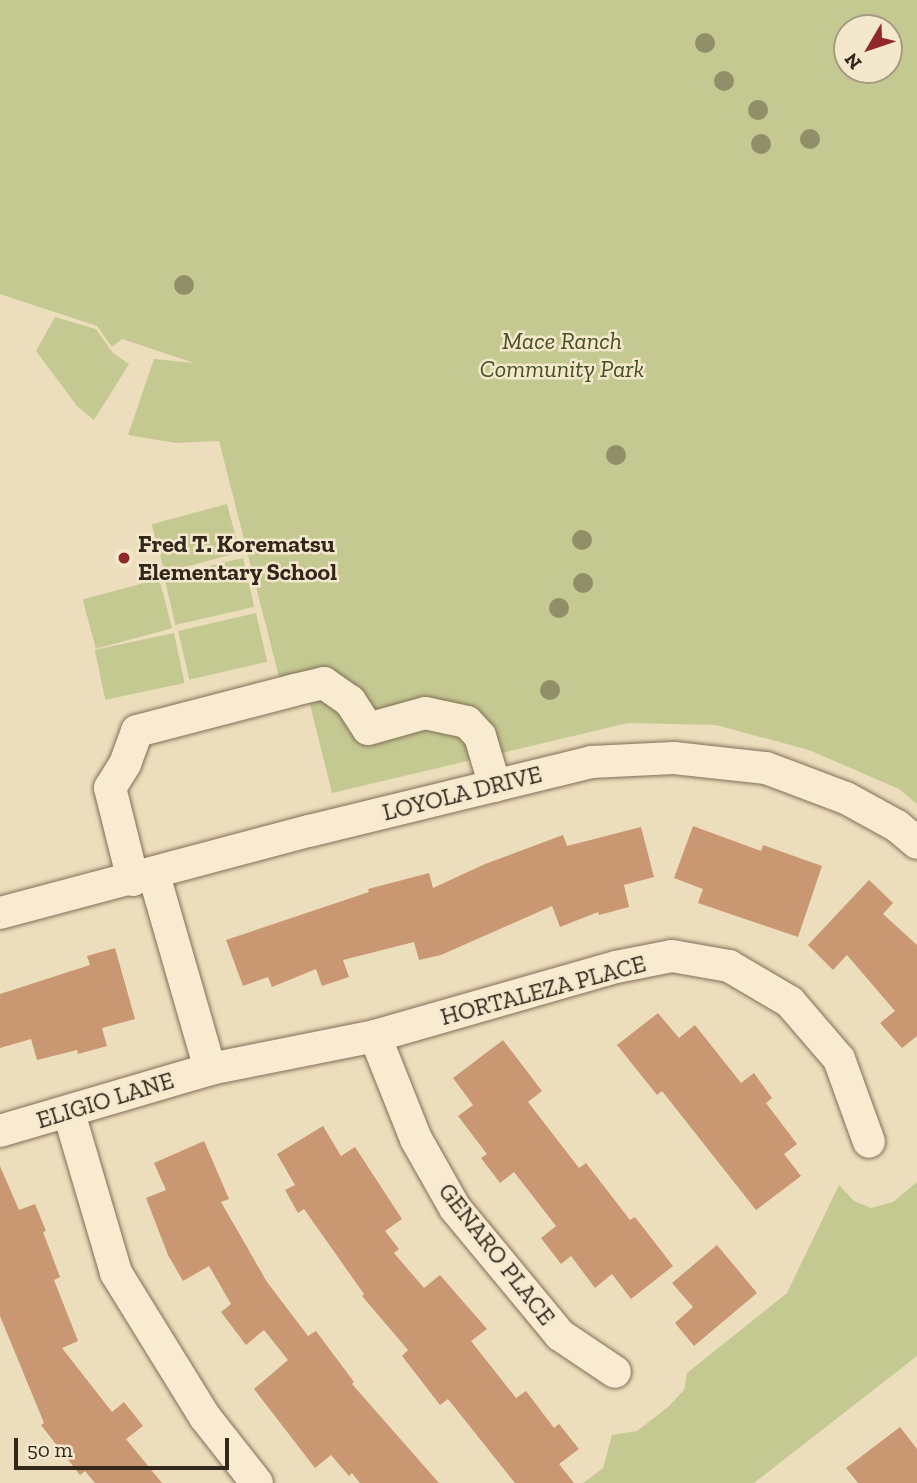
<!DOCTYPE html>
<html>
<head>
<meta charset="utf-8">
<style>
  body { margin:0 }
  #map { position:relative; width:917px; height:1483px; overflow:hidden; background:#ecdebd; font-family:"Zilla Slab",serif }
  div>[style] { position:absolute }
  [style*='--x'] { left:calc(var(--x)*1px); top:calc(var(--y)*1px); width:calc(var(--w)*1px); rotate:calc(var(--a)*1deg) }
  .green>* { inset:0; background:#c3c991; transform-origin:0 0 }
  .building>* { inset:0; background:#ca9773 }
  .roads { filter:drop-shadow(0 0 2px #836e57) drop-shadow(0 0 2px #836e57) }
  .minor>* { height:32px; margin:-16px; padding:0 16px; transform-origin:16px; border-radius:16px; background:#f8ebcf }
  .trees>* { width:20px; height:20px; margin:-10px; border-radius:50%; background:#908f68 }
  .dots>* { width:19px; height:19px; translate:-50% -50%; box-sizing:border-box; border:4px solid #f4e8cc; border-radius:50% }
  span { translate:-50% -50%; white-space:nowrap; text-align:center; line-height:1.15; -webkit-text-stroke:5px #f4e8cc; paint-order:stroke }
  .park-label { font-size:24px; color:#444f22; font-style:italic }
  .poi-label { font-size:24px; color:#33261b; font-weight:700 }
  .left { translate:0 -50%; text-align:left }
  .street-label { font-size:24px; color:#33261b }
  .north { position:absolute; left:833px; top:14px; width:70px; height:70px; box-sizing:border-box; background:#f4e8cc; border:2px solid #a79a85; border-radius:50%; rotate:231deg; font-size:19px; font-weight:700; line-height:28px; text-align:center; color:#33261b }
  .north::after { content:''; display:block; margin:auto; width:24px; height:32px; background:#90282a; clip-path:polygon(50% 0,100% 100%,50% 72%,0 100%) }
  .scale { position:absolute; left:14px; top:1438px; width:215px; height:32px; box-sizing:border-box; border:4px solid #33261b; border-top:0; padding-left:9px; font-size:21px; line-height:24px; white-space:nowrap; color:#33261b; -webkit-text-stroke:5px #f4e8cc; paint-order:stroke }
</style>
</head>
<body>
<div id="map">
  <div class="green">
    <div style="clip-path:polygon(evenodd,0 0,917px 0,917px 804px,899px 789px,809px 750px,716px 725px,628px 723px,332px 793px,303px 676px,280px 681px,219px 441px,176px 443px,128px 435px,154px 359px,194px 363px,122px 339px,112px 347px,97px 326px,0 294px,0 0,847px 28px,889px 28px,889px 70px,847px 70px,847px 28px)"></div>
    <div style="clip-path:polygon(55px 317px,96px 329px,113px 353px,129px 364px,94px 420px,77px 406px,36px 351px)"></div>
    <div style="left:227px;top:504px;width:50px;height:78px;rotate:75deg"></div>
    <div style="left:243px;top:558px;width:50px;height:81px;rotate:77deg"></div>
    <div style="left:159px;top:579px;width:51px;height:79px;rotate:75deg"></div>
    <div style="left:256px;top:613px;width:50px;height:80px;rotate:77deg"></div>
    <div style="left:174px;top:633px;width:51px;height:81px;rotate:78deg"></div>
    <div style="clip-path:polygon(917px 1182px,917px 1356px,754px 1483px,583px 1483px,603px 1468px,612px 1435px,637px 1431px,668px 1407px,684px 1390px,687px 1373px,787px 1293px,839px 1185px,854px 1201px,871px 1208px,893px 1202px)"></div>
  </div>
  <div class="building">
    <div style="clip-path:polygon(693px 826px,761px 851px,763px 845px,822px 866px,798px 937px,698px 903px,703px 889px,674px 878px)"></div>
    <div style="clip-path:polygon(641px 827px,654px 877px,624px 885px,629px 907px,599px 915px,598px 912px,560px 927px,552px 906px,441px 955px,419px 960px,414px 942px,343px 960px,349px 977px,322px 986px,316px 969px,272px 987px,268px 977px,243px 986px,226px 940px,369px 892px,368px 889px,429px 873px,433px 888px,485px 864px,563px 835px,567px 846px)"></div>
    <div style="clip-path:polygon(869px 880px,893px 903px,883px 914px,917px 945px,917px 1036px,902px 1048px,880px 1023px,895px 1011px,847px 955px,833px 970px,808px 945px)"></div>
    <div style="clip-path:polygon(115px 948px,135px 1019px,102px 1028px,107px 1046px,78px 1054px,77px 1050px,37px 1060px,31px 1039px,0 1048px,0 994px,90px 965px,87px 956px)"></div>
    <div style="clip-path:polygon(658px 1013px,679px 1038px,695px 1025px,741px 1083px,754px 1073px,772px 1098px,766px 1103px,797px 1144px,784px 1154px,801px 1176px,756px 1210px,662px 1091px,657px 1095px,617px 1045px)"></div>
    <div style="clip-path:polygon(503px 1040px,542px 1091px,528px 1102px,579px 1168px,586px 1163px,630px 1220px,635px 1217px,673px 1266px,631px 1299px,612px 1274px,595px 1288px,571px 1256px,561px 1264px,541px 1238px,556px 1226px,514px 1172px,500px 1183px,481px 1158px,487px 1154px,458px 1116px,473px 1105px,453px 1078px)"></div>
    <div style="clip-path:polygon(323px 1126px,341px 1156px,355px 1147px,402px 1219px,385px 1231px,399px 1249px,394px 1253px,424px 1288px,440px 1275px,487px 1329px,471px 1341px,516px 1398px,526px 1391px,554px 1428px,559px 1424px,579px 1449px,559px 1464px,574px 1483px,515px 1483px,448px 1399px,440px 1405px,402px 1356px,408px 1350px,362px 1296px,364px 1294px,304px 1209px,298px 1213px,285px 1190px,295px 1185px,277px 1154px)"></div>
    <div style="clip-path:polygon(204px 1141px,229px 1199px,221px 1202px,267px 1282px,308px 1336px,316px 1331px,354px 1382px,352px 1384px,439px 1483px,360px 1483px,352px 1473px,349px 1476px,331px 1455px,315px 1468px,254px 1389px,288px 1360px,264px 1330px,246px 1345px,221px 1312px,231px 1304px,209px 1266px,183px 1281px,168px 1255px,146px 1198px,166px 1190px,154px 1163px)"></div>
    <div style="clip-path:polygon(0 1166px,19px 1210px,35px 1204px,46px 1231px,43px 1232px,60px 1277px,54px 1280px,78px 1341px,62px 1348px,112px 1412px,124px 1402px,143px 1426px,126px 1439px,162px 1483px,95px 1483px,85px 1471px,80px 1475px,41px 1425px,44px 1423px,0 1316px)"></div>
    <div style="clip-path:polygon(717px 1245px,757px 1293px,694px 1346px,675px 1323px,693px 1307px,672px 1283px)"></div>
    <div style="clip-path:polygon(900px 1427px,917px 1449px,917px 1483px,858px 1483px,846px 1468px)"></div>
  </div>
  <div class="roads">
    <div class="minor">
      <div style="--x:154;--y:875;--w:202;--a:73.9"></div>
      <div style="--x:133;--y:880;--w:95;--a:-104"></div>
      <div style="--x:110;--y:788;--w:28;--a:-58"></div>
      <div style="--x:125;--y:764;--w:35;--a:-70"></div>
      <div style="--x:137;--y:731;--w:162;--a:-14.6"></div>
      <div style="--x:294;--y:690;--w:31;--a:-13"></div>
      <div style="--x:324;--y:683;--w:32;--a:35"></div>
      <div style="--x:350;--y:701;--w:33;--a:57"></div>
      <div style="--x:368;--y:729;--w:59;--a:-15.7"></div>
      <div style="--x:425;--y:713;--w:43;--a:12.1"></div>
      <div style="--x:467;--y:722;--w:19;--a:47"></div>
      <div style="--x:480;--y:736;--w:52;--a:73.3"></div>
      <div style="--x:0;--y:913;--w:320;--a:-14.9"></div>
      <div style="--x:309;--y:831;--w:290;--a:-13.7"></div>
      <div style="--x:591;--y:762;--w:83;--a:-2.8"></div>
      <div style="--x:674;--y:758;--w:93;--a:6.2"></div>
      <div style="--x:766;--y:768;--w:85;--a:20.6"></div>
      <div style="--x:846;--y:798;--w:58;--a:28.8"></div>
      <div style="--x:897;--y:826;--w:26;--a:40"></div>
      <div style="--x:375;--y:1036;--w:111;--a:68.3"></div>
      <div style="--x:416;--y:1139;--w:79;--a:60.5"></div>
      <div style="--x:455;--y:1208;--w:165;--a:50.4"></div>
      <div style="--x:560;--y:1335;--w:66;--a:33.9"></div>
      <div style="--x:69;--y:1113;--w:167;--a:73.6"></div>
      <div style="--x:116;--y:1273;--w:169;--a:58.3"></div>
      <div style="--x:205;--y:1417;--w:84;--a:51.8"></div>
      <div style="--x:0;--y:1131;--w:219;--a:-16.4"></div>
      <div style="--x:210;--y:1069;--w:168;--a:-11.3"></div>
      <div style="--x:375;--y:1036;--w:251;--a:-16"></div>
      <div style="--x:616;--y:967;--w:57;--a:-11.1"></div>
      <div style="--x:672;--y:956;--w:58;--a:10"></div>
      <div style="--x:729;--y:966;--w:71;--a:30.5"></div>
      <div style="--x:790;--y:1002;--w:75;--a:49.3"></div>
      <div style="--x:839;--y:1059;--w:88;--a:70.1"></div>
    </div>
  </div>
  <div class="trees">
    <div style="left:705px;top:43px"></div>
    <div style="left:724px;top:81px"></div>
    <div style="left:758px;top:110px"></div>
    <div style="left:810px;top:139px"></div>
    <div style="left:761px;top:144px"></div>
    <div style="left:184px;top:285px"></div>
    <div style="left:616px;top:455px"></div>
    <div style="left:582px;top:540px"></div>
    <div style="left:583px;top:583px"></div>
    <div style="left:559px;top:608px"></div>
    <div style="left:550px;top:690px"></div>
  </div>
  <div class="dots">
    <div style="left:124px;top:558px;background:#90282a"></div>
  </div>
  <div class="park-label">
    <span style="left:562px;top:355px">Mace Ranch<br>Community Park</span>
  </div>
  <div class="poi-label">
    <span class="left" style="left:138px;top:558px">Fred T. Korematsu<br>Elementary School</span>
  </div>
  <div class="street-label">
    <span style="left:462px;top:793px;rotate:-14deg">LOYOLA DRIVE</span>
    <span style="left:543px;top:990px;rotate:-15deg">HORTALEZA PLACE</span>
    <span style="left:105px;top:1100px;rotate:-17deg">ELIGIO LANE</span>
    <span style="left:497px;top:1254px;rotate:52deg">GENARO PLACE</span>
  </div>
  <div class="north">N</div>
  <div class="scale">50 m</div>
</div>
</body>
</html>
